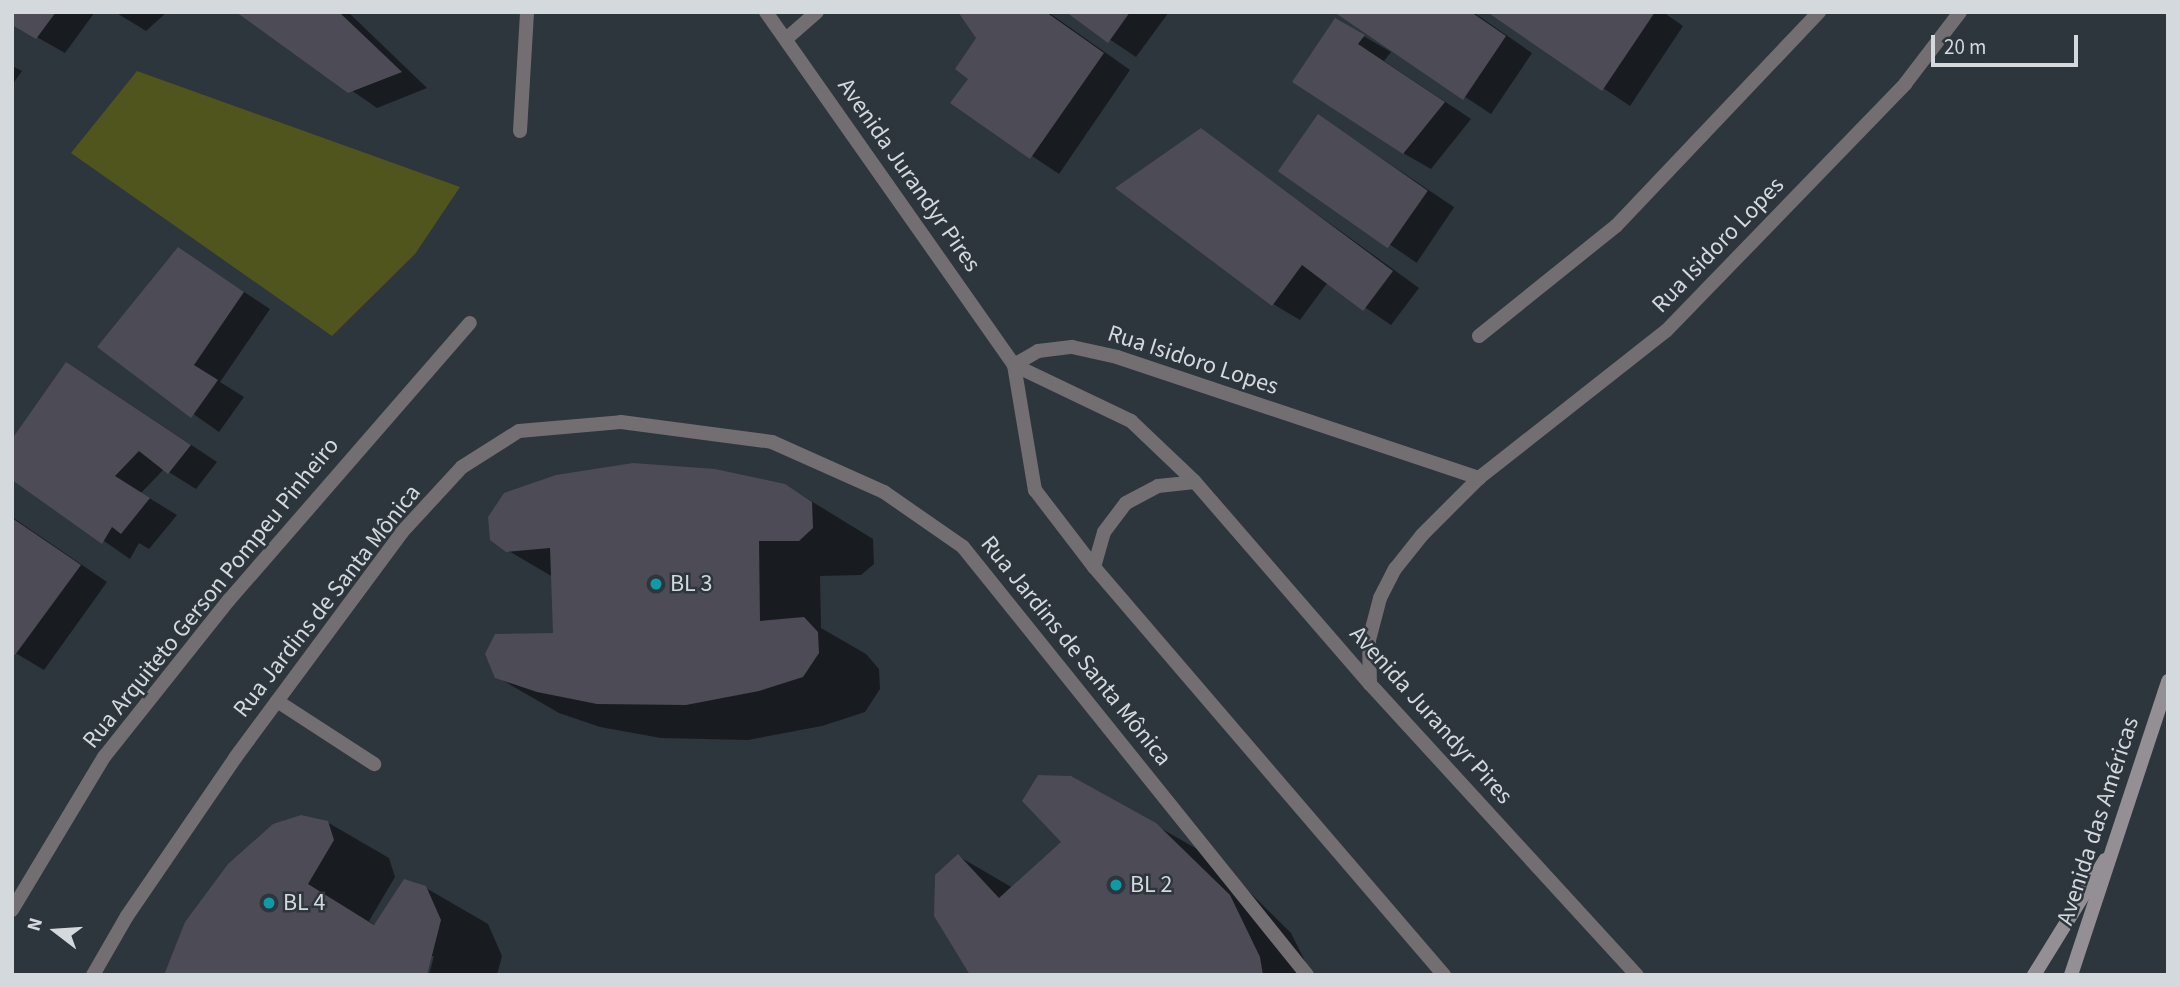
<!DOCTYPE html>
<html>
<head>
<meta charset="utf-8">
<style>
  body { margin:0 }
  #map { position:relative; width:2180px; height:987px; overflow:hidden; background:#2d353d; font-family:"Source Sans 3",sans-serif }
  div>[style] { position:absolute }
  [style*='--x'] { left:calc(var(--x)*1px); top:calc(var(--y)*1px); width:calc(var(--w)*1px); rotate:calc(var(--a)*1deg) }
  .green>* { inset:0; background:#50551e }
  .shadow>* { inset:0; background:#0007; transform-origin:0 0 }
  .building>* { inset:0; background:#4d4b55; transform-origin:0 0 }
  .minor>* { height:14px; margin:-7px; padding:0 7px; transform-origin:7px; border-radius:7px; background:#726e72 }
  .secondary>* { height:14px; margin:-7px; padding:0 7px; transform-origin:7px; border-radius:7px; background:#948e95 }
  .dots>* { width:19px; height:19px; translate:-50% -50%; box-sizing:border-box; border:4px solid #2d353d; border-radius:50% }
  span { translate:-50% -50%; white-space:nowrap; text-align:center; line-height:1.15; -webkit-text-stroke:5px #2d353d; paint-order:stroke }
  .street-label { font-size:24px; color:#d4d9de }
  .poi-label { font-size:24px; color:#d4d9de }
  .left { translate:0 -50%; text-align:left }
  .frame { position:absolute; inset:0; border:14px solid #d4d9de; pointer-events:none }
  .north { position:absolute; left:21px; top:896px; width:70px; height:70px; -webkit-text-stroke:5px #2d353d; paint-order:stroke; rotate:287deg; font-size:19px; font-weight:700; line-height:28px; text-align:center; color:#d4d9de }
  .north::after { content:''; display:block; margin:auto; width:24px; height:32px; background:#d4d9de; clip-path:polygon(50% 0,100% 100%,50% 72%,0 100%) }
  .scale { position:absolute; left:1931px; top:35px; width:147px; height:32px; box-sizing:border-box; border:4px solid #d4d9de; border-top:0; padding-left:9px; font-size:21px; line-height:24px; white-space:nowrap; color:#d4d9de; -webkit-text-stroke:5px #2d353d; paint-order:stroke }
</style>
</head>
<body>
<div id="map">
  <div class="green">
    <div style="clip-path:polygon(137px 71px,460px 187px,415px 254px,332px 336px,71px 153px)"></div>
  </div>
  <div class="shadow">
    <div style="clip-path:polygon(12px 12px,95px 12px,65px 53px,12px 23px)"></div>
    <div style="clip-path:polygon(115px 12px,167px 12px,146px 31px)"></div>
    <div style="clip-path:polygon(239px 12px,348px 12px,427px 88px,377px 108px)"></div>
    <div style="clip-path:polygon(960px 12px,1048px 12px,1130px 70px,1059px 174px,953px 103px,970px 78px,978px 38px)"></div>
    <div style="clip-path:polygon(1069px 12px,1169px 12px,1136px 57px)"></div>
    <div style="clip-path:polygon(1337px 12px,1473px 12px,1532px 53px,1491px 114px)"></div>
    <div style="clip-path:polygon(1490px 12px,1663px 12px,1683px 26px,1630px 106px)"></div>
    <div style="clip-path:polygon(1336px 20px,1391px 52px,1384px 61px,1471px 119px,1431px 169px,1403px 153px)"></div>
    <div style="clip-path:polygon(12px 66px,22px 71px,12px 85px)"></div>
    <div style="left:1319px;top:116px;width:163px;height:67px;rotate:34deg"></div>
    <div style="clip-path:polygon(1201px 130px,1419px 288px,1391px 325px,1328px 282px,1300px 320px,1273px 304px)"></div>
    <div style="clip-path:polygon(178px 249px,270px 309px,220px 382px,244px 397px,219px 432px,99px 347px)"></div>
    <div style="clip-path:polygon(93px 380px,217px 462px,196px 489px,164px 469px,141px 493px,177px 515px,149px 549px,139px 543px,130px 559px,12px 477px)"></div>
    <div style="clip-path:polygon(785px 485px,873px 539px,874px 564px,861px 575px,820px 576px,821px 628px,866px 654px,879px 669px,880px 689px,865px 712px,822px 726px,748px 740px,661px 738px,600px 727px,559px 713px,497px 677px,555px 635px,553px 577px,507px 550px)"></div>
    <div style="clip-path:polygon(12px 517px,107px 582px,44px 670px,12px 651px)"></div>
    <div style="clip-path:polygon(327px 822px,389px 858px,395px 877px,369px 921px,376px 926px,426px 888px,488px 924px,502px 956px,497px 975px,429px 975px,434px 956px,166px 975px)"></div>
    <div style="clip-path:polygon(1155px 825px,1218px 861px,1291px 933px,1312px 975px,972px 975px,958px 856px,1013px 888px)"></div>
  </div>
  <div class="building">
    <div style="clip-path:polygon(12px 12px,56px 12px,36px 39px,12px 25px)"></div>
    <div style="clip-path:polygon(236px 12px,339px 12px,402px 72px,348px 93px)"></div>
    <div style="clip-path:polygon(958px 12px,1046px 12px,1104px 53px,1030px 159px,950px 103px,968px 79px,955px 69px,976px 38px)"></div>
    <div style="clip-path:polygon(1066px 12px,1130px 12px,1108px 43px)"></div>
    <div style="clip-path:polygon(1334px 12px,1471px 12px,1506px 36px,1463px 100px)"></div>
    <div style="clip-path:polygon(1487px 12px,1655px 12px,1602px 91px)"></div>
    <div style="clip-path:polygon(1335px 18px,1365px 35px,1358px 44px,1445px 102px,1403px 154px,1292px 82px)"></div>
    <div style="left:1318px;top:114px;width:134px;height:70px;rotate:35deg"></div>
    <div style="clip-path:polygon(1201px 128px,1393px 271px,1363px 311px,1302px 265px,1272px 306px,1115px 188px)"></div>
    <div style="clip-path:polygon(178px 247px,244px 292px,194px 365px,218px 380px,191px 418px,97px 347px)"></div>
    <div style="clip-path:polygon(66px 362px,191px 445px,168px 474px,139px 451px,115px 476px,150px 498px,121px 534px,112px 527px,102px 544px,12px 480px,12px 439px)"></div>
    <div style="clip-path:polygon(633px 463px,715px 469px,785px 484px,812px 502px,813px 528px,799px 541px,759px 541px,760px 621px,804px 617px,818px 632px,819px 653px,803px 677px,759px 691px,686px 705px,597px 704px,537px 692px,495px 678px,485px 654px,495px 634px,553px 633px,550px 548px,506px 552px,490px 540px,488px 517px,504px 493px,556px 475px)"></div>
    <div style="clip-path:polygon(12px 518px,81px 565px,15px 655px,12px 653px)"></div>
    <div style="clip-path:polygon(1038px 775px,1071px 776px,1156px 823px,1230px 895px,1260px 957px,1263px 975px,970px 975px,934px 916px,935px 875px,958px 854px,999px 898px,1061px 842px,1022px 801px)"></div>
    <div style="clip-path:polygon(301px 815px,328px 821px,334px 840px,308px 884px,374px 925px,404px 879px,426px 886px,441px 920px,427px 975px,164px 975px,185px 922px,228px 864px,273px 824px)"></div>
  </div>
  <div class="minor">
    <div style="--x:766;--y:12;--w:431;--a:54.9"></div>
    <div style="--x:1014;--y:365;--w:127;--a:80.5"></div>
    <div style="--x:1035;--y:490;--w:97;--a:52.5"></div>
    <div style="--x:1094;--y:567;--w:538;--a:49.38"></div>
    <div style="--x:786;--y:39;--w:41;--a:-41.1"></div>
    <div style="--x:520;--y:131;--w:119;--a:-86.6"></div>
    <div style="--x:1479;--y:336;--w:176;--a:-38.8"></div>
    <div style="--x:1616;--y:226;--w:295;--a:-46.5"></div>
    <div style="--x:1014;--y:365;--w:130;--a:25.6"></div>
    <div style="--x:1131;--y:421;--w:88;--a:43.6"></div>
    <div style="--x:1195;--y:482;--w:267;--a:49.1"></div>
    <div style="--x:1370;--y:684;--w:395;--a:47.5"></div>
    <div style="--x:1014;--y:365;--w:28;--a:-30"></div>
    <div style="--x:1038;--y:351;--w:34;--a:-7"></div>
    <div style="--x:1072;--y:347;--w:46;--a:12.5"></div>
    <div style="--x:1117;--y:357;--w:382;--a:18.5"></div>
    <div style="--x:1094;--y:567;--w:36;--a:-74"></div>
    <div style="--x:1104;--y:532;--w:36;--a:-53"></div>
    <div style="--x:1126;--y:503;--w:36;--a:-28"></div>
    <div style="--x:1158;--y:486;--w:37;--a:-6"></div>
    <div style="--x:1370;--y:684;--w:44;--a:-91.3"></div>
    <div style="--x:1369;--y:640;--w:43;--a:-75.3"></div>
    <div style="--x:1380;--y:598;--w:33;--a:-63"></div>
    <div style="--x:1395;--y:569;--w:43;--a:-51.5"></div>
    <div style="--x:1422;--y:535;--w:81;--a:-45"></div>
    <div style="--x:1479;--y:478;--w:238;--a:-38.2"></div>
    <div style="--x:1666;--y:331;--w:344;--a:-45.9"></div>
    <div style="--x:1905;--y:84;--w:91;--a:-52.6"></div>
    <div style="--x:277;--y:701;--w:116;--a:33"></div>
    <div style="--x:12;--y:910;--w:179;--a:-59"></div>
    <div style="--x:104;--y:757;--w:201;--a:-51.5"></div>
    <div style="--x:229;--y:600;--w:367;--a:-49"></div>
    <div style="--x:93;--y:975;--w:68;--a:-60"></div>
    <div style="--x:127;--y:916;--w:191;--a:-55.6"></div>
    <div style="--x:235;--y:758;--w:281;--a:-53.5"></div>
    <div style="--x:402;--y:532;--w:88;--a:-47.3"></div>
    <div style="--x:462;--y:467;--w:67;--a:-32.3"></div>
    <div style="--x:519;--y:431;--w:102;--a:-5"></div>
    <div style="--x:621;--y:422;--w:152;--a:7.5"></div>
    <div style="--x:772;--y:442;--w:123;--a:24.1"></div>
    <div style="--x:884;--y:492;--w:96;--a:34.8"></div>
    <div style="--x:963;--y:547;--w:549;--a:51.21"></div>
  </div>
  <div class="secondary">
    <div style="--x:2034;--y:975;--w:135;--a:-58.3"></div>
    <div style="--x:2071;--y:975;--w:310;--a:-71.7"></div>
  </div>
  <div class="dots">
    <div style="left:656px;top:584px;background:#0f9aa8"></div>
    <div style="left:1116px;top:885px;background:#0f9aa8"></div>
    <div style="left:269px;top:903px;background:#0f9aa8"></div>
  </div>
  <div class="street-label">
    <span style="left:909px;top:175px;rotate:55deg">Avenida Jurandyr Pires</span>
    <span style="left:1718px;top:245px;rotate:-46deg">Rua Isidoro Lopes</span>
    <span style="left:1193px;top:360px;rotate:18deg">Rua Isidoro Lopes</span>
    <span style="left:211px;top:593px;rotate:-51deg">Rua Arquiteto Gerson Pompeu Pinheiro</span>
    <span style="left:327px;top:601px;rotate:-52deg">Rua Jardins de Santa Mônica</span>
    <span style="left:1076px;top:651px;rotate:51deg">Rua Jardins de Santa Mônica</span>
    <span style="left:1431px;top:715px;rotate:48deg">Avenida Jurandyr Pires</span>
    <span style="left:2098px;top:821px;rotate:-72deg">Avenida das Américas</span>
  </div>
  <div class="poi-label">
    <span class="left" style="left:670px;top:584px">BL 3</span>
    <span class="left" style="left:1130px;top:885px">BL 2</span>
    <span class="left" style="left:283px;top:903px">BL 4</span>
  </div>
  <div class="frame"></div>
  <div class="north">N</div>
  <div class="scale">20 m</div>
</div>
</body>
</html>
